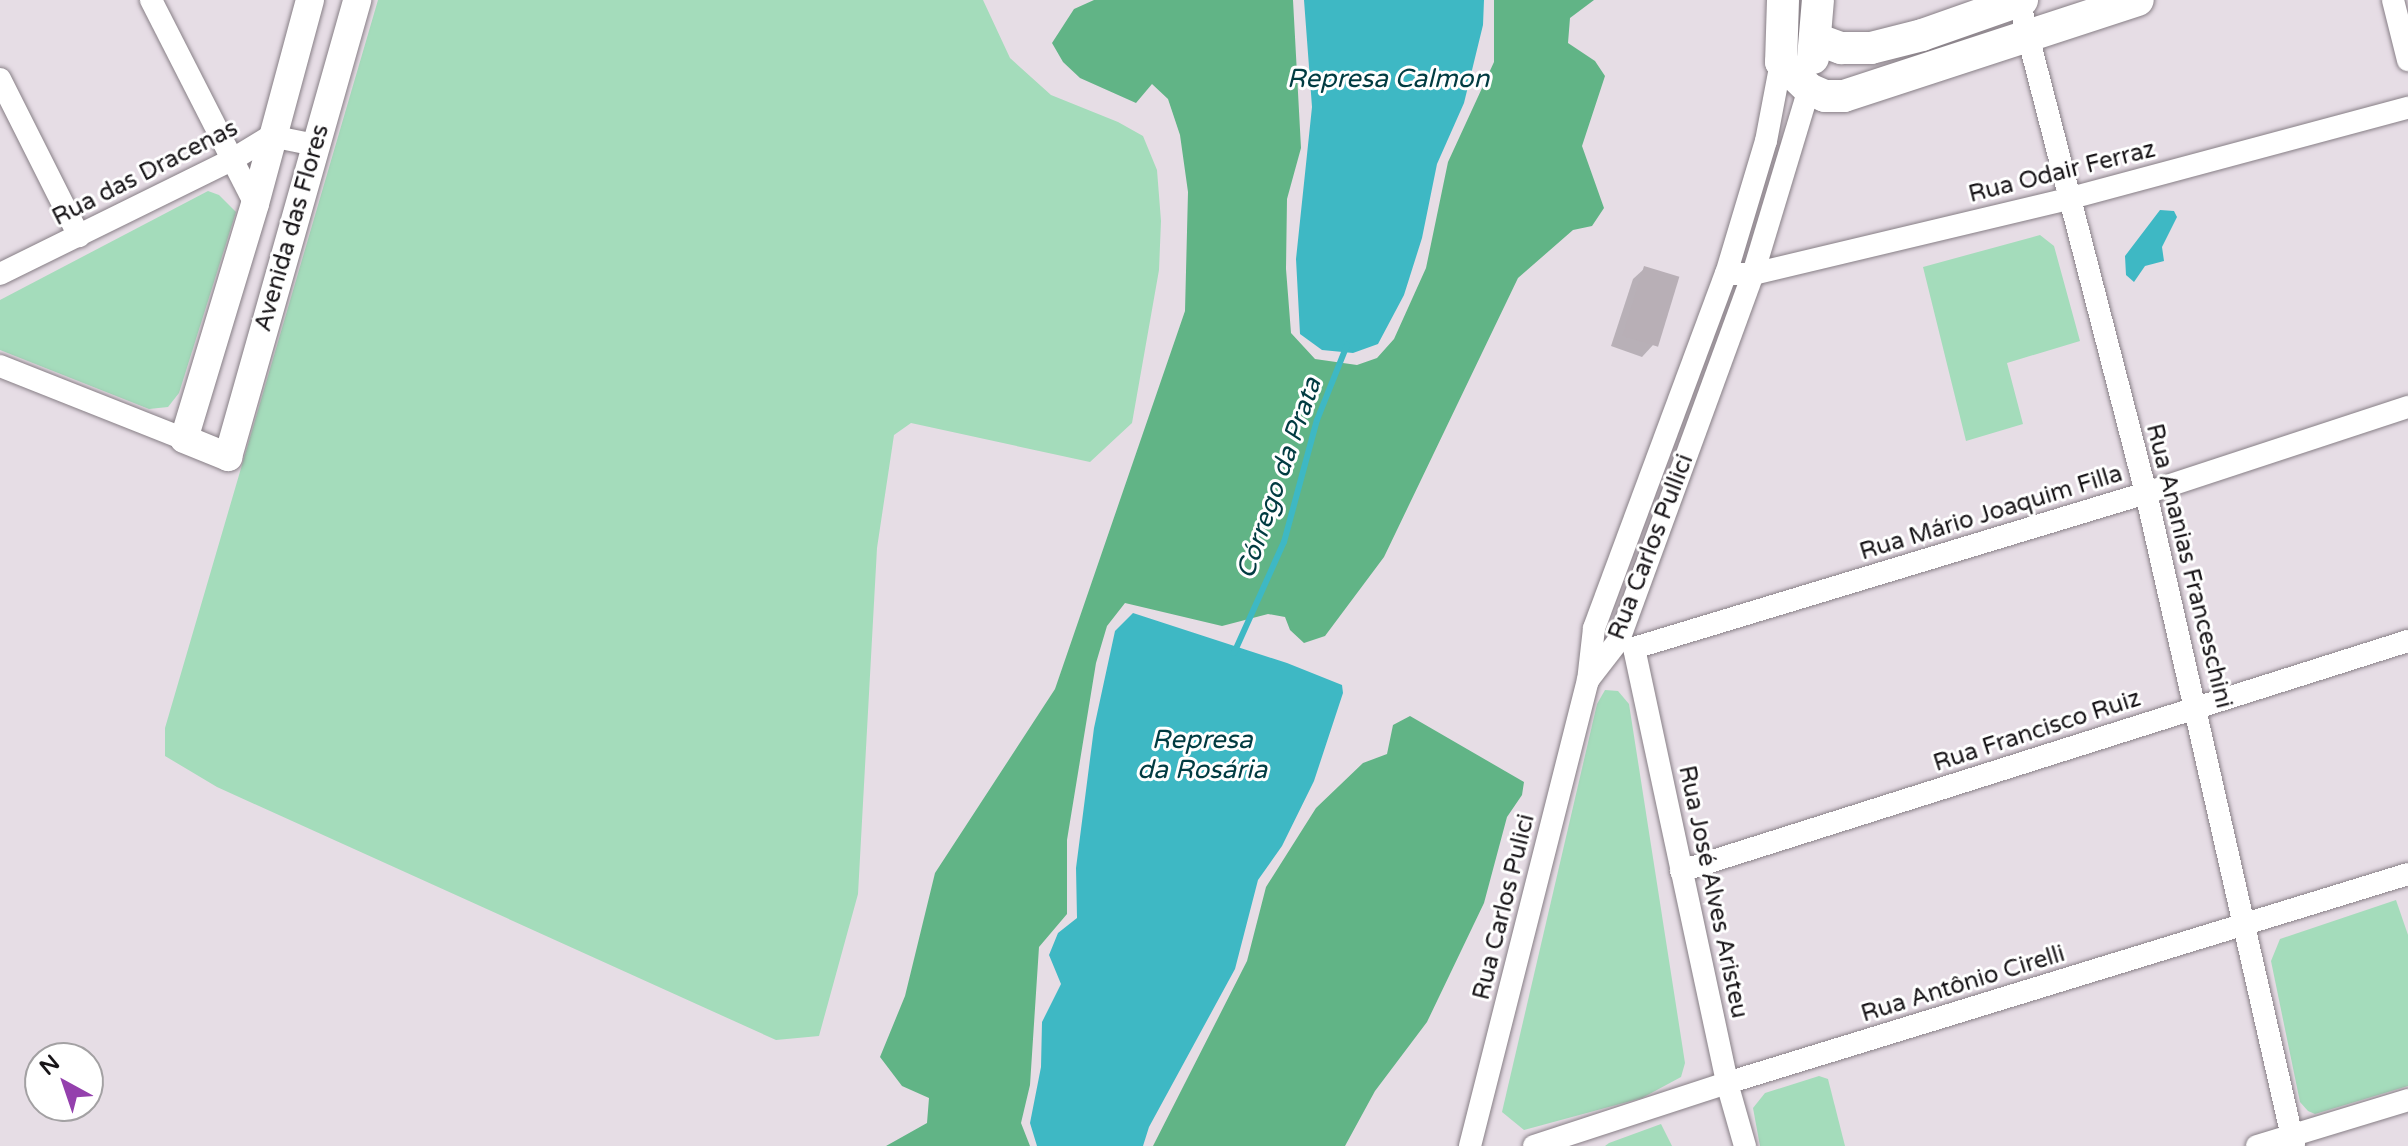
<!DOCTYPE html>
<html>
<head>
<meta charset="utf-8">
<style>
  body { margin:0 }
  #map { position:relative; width:2408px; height:1146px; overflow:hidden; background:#e6dde5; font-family:"Varela Round",sans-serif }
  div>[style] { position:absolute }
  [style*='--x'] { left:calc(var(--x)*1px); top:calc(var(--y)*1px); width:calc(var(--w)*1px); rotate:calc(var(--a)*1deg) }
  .green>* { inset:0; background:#a4dcbb }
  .forest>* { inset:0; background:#61b486 }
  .water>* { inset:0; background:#3eb8c4 }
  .shadow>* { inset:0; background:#0003 }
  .stream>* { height:6px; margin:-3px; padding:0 3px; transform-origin:3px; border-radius:3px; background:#3eb8c4 }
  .building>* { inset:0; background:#b8afb6; transform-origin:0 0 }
  .roads { filter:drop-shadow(0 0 2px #877f86) drop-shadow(0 0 2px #877f86) }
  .minor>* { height:22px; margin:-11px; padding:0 11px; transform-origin:11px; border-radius:11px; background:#fff }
  .tertiary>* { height:28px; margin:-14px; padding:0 14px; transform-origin:14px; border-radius:14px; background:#fff }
  .secondary>* { height:32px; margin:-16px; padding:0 16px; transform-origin:16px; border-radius:16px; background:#fff }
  span { translate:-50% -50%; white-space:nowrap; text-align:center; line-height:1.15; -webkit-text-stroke:6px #fff; paint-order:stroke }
  .street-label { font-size:24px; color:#181518 }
  .water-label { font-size:26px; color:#013b41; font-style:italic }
  .north { position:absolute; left:24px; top:1042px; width:80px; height:80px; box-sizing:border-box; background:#fff; border:2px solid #a3a1a3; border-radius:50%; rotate:320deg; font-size:22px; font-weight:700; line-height:32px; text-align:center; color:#181518 }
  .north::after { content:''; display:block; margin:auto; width:28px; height:36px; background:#9440ad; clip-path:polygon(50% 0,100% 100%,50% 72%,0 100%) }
</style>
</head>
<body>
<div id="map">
  <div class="green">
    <div style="clip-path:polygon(378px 0,983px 0,1010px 58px,1051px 95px,1118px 122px,1143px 136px,1157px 170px,1161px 221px,1159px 270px,1132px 423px,1090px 462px,911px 423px,894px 435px,877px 548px,858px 894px,819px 1036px,776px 1040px,217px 787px,165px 756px,165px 728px)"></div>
    <div style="clip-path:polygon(208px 191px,219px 195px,236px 212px,179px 393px,168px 407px,149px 409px,0 350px,0 300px)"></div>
    <div style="clip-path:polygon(2040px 235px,2054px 246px,2080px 341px,2007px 363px,2023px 424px,1966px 441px,1923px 267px)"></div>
    <div style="clip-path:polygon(1605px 690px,1618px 691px,1629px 704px,1685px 1063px,1681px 1077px,1642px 1098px,1524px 1130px,1502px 1112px,1597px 704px)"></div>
    <div style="clip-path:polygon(2396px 900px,2408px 935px,2408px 1086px,2315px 1114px,2308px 1111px,2300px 1102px,2271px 961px,2280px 939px)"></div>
    <div style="clip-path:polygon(1819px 1076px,1828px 1079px,1845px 1146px,1760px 1146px,1753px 1108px,1765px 1093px)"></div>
    <div style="clip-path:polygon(1661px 1124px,1672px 1146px,1605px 1146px,1609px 1143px)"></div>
  </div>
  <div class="forest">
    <div style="clip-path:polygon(1094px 0,1293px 0,1301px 148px,1287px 199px,1286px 269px,1291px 333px,1315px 359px,1357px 365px,1377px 358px,1394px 339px,1426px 268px,1448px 162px,1494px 62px,1494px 0,1594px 0,1570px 18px,1568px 43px,1595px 61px,1605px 76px,1582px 146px,1604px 208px,1592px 226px,1573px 230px,1518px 278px,1384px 557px,1325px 636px,1304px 643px,1290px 630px,1285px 617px,1268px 614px,1222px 626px,1125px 603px,1107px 626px,1096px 663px,1067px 840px,1067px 914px,1039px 947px,1030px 1085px,1021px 1123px,1030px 1146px,886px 1146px,927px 1123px,929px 1098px,902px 1086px,880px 1057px,905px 996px,935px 873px,1055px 689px,1185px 311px,1188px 192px,1180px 135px,1168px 99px,1152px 84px,1136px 103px,1080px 78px,1063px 62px,1052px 43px,1074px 9px)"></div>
    <div style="clip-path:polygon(1410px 716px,1524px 782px,1522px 795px,1507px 817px,1484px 903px,1427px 1022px,1375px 1091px,1345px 1146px,1153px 1146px,1247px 961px,1266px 887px,1316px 808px,1363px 763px,1387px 754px,1393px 725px)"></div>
  </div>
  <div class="water">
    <div style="clip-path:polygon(1304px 0,1484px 0,1483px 25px,1464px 103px,1437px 164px,1422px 238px,1404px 295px,1378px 344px,1353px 353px,1322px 350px,1300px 334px,1296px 259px,1312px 107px)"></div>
    <div style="clip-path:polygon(2160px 210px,2174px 211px,2177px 217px,2162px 247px,2164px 261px,2145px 266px,2134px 282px,2126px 275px,2125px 256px)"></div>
    <div style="clip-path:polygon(1133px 613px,1287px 663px,1342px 685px,1343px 693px,1314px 781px,1282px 846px,1258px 880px,1235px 969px,1149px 1127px,1143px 1146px,1037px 1146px,1030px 1123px,1041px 1067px,1042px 1022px,1061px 984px,1049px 955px,1058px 933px,1077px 918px,1076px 868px,1094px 728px,1115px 631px)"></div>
  </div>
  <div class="shadow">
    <div style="clip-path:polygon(1645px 268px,1653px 345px,1642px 357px,1611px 346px,1633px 279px)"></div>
  </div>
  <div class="stream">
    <div style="--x:1234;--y:653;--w:122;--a:-65.8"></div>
    <div style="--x:1284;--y:542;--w:126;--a:-74.9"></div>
    <div style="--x:1317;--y:420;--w:81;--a:-68.2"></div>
  </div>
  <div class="building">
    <div style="left:1644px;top:266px;width:37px;height:73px;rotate:17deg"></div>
  </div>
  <div class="roads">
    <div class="minor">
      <div style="--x:151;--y:0;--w:229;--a:63"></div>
      <div style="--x:2393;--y:0;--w:62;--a:76"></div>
      <div style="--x:2019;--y:1;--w:508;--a:75.53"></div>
      <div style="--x:2146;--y:493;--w:670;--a:77.23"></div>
      <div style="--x:0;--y:79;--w:176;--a:63.3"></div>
      <div style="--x:0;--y:274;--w:256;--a:-26.2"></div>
      <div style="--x:230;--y:161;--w:48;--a:-31.4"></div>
      <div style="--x:271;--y:136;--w:45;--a:11.6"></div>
      <div style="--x:1726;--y:274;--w:27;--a:0"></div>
      <div style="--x:1753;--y:274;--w:327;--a:-13.4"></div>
      <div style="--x:2071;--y:198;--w:349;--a:-15"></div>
      <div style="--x:0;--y:366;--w:198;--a:21.6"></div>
      <div style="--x:1634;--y:648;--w:535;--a:-16.84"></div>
      <div style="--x:2146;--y:493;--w:276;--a:-18.2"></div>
      <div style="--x:1634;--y:648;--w:445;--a:77.9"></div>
      <div style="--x:1727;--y:1083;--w:66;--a:74.1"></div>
      <div style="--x:1588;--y:680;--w:51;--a:-52.2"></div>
      <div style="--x:1619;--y:640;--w:390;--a:-69.9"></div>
      <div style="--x:1753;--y:274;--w:193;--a:-73.2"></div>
      <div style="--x:1681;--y:871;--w:763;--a:-17.56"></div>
      <div style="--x:1470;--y:1146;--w:480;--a:-75.8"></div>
      <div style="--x:1588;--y:681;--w:53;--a:-83.5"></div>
      <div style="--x:1594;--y:628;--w:378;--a:-69.6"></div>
      <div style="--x:1726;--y:274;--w:139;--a:-73.3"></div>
      <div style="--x:1766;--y:141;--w:80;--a:-79.2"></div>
      <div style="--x:1534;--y:1146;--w:203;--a:-18.1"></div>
      <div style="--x:1727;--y:1083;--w:712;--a:-17.06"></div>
      <div style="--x:2257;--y:1146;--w:158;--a:-16.9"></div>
    </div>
    <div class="tertiary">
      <div style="--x:310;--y:0;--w:211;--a:105.1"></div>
      <div style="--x:255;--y:204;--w:245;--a:106.8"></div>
      <div style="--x:184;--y:439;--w:48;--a:22.2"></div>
      <div style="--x:228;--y:457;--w:475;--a:-74.2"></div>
    </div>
    <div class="secondary">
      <div style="--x:1783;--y:0;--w:62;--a:91.8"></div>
      <div style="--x:1781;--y:62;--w:39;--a:44"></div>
      <div style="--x:1809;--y:89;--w:17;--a:24"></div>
      <div style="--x:1825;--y:96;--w:19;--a:0"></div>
      <div style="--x:1844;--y:96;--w:309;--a:-18.1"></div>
      <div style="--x:1816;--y:39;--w:27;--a:20"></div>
      <div style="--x:1841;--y:48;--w:30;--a:0"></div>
      <div style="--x:1871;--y:48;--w:53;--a:-14.3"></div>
      <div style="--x:1922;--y:35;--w:106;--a:-19.3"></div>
      <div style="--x:1813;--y:58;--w:58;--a:-85.1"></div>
    </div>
  </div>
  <div class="street-label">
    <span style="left:2062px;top:172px;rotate:-14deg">Rua Odair Ferraz</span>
    <span style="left:145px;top:173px;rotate:-27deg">Rua das Dracenas</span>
    <span style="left:292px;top:228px;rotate:-74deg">Avenida das Flores</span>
    <span style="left:1991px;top:513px;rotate:-17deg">Rua Mário Joaquim Filla</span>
    <span style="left:1651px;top:547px;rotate:-69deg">Rua Carlos Pullici</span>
    <span style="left:2189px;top:566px;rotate:76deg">Rua Ananias Franceschini</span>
    <span style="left:2037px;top:731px;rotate:-18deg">Rua Francisco Ruiz</span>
    <span style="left:1713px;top:892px;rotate:78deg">Rua José Alves Aristeu</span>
    <span style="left:1504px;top:907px;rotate:-76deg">Rua Carlos Pulici</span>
    <span style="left:1963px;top:984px;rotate:-17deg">Rua Antônio Cirelli</span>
  </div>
  <div class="water-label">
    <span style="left:1388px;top:79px">Represa Calmon</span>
    <span style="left:1279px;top:478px;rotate:-71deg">Córrego da Prata</span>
    <span style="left:1202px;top:755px">Represa<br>da Rosária</span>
  </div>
  <div class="north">N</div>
</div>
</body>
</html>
